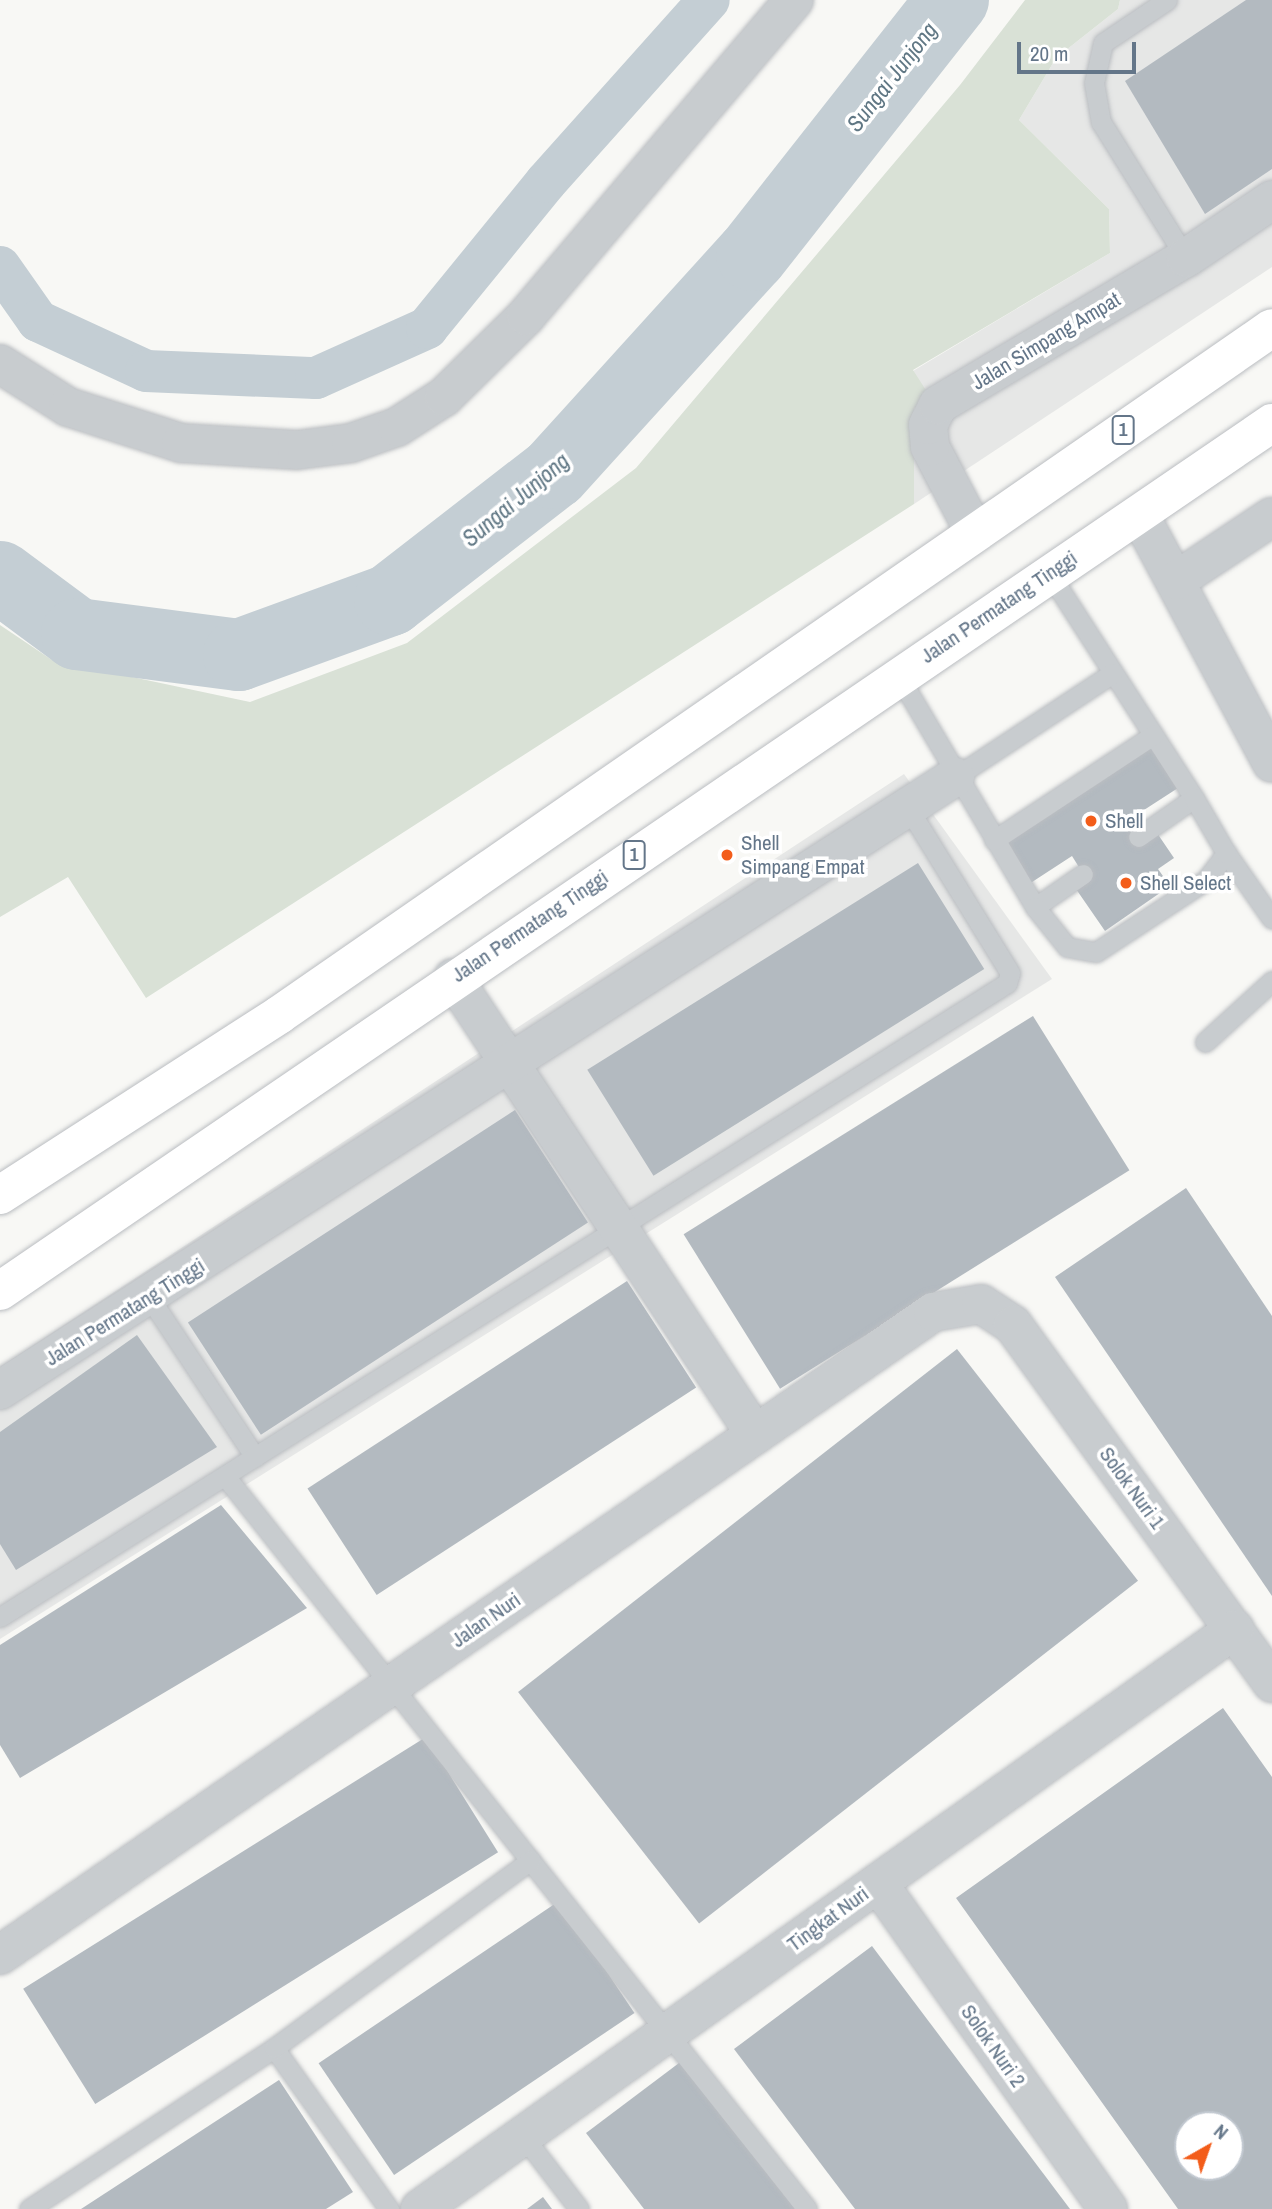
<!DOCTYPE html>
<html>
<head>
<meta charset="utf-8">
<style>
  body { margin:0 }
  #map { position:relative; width:1272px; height:2209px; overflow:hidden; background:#f8f8f5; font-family:"Archivo Narrow",sans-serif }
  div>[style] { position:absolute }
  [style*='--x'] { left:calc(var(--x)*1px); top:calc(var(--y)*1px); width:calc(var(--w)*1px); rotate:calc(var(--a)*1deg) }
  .built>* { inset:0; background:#e6e7e6 }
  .green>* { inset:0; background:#d9e1d6 }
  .canal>* { height:42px; margin:-21px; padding:0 21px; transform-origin:21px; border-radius:21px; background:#c4ced4 }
  .river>* { height:72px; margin:-36px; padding:0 36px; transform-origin:36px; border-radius:36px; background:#c4ced4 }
  .building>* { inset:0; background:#b3bac0; transform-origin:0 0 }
  .roads { filter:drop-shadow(0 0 2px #babdc1) drop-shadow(0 0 2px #babdc1) }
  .lane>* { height:19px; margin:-9.5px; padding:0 9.5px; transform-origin:9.5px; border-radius:9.5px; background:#c8cccf }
  .street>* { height:38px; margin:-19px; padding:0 19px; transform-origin:19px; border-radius:19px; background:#c8cccf }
  .highway>* { height:38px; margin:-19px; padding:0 19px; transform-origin:19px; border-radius:19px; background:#fff }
  .dots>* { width:19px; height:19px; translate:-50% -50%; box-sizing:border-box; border:4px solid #fff; border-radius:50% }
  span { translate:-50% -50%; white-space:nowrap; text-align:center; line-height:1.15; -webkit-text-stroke:7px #fff; paint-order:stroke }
  .shield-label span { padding:2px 5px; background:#fff; border:2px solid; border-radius:5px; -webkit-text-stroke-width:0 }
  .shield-label { font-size:19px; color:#647689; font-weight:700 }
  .street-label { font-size:21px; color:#647689 }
  .poi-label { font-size:21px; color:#647689 }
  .left { translate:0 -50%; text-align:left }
  .water-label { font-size:23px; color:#607784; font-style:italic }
  .north { position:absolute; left:1174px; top:2111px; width:70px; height:70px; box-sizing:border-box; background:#fff; border:2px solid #c1c8d0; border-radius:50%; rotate:40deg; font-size:19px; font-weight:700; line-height:28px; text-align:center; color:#647689 }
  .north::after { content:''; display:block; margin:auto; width:24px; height:32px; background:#f35d1a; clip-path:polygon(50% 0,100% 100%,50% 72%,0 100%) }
  .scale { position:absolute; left:1017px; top:42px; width:119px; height:32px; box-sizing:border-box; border:4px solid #647689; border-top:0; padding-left:9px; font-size:21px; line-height:24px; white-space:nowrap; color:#647689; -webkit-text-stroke:5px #fff; paint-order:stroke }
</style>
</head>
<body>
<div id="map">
  <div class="built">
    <div style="clip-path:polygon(1120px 0,1272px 0,1272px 267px,914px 504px,913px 371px,1110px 253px,1109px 209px,1019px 120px,1056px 58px,1118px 9px)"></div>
    <div style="clip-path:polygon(904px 774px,1052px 979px,0 1639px,0 1367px)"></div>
  </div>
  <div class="green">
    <div style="clip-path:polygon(1025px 0,1120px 0,1118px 9px,1056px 58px,1019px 120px,1109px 209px,1110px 253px,913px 370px,931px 398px,914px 408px,914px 504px,146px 998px,68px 877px,0 917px,0 625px,52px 660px,250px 702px,407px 643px,636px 468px,960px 85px)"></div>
  </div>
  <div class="canal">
    <div style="--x:0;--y:267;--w:66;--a:54.9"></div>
    <div style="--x:38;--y:321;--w:119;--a:24.8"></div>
    <div style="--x:146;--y:371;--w:170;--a:2.4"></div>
    <div style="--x:316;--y:378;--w:122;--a:-24.2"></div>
    <div style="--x:427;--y:328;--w:188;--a:-50.8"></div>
    <div style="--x:546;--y:182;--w:244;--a:-48.2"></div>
  </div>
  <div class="river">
    <div style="--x:0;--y:577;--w:96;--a:36.5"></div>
    <div style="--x:77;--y:634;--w:163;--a:7.4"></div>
    <div style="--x:239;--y:655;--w:161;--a:-20"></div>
    <div style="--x:390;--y:600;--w:207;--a:-37.8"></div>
    <div style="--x:554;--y:473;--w:294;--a:-47.8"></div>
    <div style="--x:752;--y:255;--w:325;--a:-51.8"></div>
  </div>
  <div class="building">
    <div style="clip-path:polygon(1246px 0,1272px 0,1272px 169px,1205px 214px,1125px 81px)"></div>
    <div style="clip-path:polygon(1150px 746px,1178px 788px,1127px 821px,1142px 844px,1157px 833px,1174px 858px,1158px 869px,1170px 886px,1105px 931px,1076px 889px,1087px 880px,1072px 856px,1029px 884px,1002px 844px)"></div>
    <div style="left:918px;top:863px;width:125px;height:390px;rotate:58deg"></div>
    <div style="left:1033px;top:1016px;width:182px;height:412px;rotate:58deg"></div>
    <div style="left:515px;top:1110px;width:134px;height:390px;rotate:57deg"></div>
    <div style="clip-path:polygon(1186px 1188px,1272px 1316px,1272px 1596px,1055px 1277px)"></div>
    <div style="left:627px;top:1281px;width:127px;height:381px;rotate:57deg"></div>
    <div style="clip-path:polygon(137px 1335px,217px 1447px,16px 1570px,0 1544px,0 1432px)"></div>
    <div style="left:957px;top:1349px;width:294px;height:557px;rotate:52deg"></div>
    <div style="clip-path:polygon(221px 1505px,307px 1608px,20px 1778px,0 1745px,0 1645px)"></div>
    <div style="clip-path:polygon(evenodd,1223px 1708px,1272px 1777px,1272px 2209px,1178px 2209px,956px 1898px,1223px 1708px,1188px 2125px,1230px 2125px,1230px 2167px,1188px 2167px,1188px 2125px)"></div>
    <div style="left:426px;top:1737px;width:136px;height:475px;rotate:58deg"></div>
    <div style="left:559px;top:1901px;width:135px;height:290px;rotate:56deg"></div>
    <div style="clip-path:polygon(872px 1946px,1070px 2209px,855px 2209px,734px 2049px)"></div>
    <div style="clip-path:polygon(683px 2060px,795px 2209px,644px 2209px,586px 2133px)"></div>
    <div style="clip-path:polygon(279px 2080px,353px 2192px,326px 2209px,81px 2209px)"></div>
    <div style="clip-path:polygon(543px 2197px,552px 2209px,527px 2209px)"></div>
  </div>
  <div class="roads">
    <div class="lane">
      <div style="--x:1167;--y:0;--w:77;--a:146.1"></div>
      <div style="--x:1103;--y:43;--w:41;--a:102.7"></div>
      <div style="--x:1094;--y:83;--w:40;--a:80"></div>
      <div style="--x:1101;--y:122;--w:160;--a:58"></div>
      <div style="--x:1049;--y:573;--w:268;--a:57.2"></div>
      <div style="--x:1194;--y:798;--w:68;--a:145.1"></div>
      <div style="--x:898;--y:675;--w:269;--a:59.4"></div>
      <div style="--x:1035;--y:907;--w:58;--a:-34.5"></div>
      <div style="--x:955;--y:777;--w:189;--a:-33.4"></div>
      <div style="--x:994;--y:840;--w:191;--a:-33.4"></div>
      <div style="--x:1226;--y:853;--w:80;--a:55.1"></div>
      <div style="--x:1035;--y:907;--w:51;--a:51.3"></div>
      <div style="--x:1067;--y:947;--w:29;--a:10"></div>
      <div style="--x:1096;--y:952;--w:131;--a:-33.2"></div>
      <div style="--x:1206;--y:880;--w:34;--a:-53"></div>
      <div style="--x:1226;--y:853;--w:64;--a:-120.2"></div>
      <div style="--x:1205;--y:1042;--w:91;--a:-42.3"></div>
      <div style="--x:149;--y:1297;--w:192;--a:56.5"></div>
      <div style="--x:225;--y:1476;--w:936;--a:51.55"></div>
      <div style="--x:0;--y:1617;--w:1190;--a:-32.19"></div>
      <div style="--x:1007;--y:983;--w:10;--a:-73"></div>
      <div style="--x:1010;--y:973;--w:194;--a:-121.7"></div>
      <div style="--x:274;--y:2048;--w:198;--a:54.5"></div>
      <div style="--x:523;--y:2136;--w:92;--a:52.5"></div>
      <div style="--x:29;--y:2209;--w:293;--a:-33.3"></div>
      <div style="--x:274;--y:2048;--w:318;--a:-36.2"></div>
    </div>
    <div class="street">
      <div style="--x:0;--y:364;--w:80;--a:32.3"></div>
      <div style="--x:68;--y:407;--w:119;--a:17.7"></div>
      <div style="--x:181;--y:443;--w:116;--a:3.5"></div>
      <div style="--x:297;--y:450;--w:54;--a:-7.4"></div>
      <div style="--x:351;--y:443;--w:49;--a:-19.2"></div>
      <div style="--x:397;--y:427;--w:56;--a:-32.6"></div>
      <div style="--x:444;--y:397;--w:115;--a:-44.6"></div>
      <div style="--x:526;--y:316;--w:414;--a:-49.7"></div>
      <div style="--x:1139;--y:514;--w:282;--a:61.9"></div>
      <div style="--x:974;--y:531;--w:95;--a:-117.6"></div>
      <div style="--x:930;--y:447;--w:22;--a:-95"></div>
      <div style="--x:928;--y:425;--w:22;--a:-63"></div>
      <div style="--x:938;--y:405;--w:288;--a:-30.7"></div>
      <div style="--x:1186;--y:258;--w:104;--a:-34"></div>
      <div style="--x:1177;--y:580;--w:114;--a:-33.6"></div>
      <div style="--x:453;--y:978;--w:547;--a:56.48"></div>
      <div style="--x:0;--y:1390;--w:1135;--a:-32.7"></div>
      <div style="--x:878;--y:1883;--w:399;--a:54.8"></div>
      <div style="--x:0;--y:1955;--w:1133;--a:-34.57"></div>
      <div style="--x:933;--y:1312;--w:49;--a:-9.5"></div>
      <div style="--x:981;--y:1304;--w:38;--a:33"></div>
      <div style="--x:1013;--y:1325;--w:442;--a:54.1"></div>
      <div style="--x:420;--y:2209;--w:1000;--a:-35.44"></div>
    </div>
    <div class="highway">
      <div style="--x:0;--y:1195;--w:332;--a:-32.8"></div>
      <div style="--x:279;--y:1015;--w:1207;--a:-34.68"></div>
      <div style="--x:0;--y:1291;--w:1540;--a:-34.31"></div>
    </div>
  </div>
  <div class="dots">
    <div style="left:1091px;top:821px;background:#f35d1a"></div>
    <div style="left:727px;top:855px;background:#f35d1a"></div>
    <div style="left:1126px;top:883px;background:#f35d1a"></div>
  </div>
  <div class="shield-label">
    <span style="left:1123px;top:430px">1</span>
    <span style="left:634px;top:855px">1</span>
  </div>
  <div class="street-label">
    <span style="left:1046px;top:341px;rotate:-31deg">Jalan Simpang Ampat</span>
    <span style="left:999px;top:607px;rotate:-34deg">Jalan Permatang Tinggi</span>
    <span style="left:530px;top:926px;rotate:-34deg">Jalan Permatang Tinggi</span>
    <span style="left:125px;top:1312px;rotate:-32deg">Jalan Permatang Tinggi</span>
    <span style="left:1132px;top:1488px;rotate:54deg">Solok Nuri 1</span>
    <span style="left:486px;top:1620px;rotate:-35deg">Jalan Nuri</span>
    <span style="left:828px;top:1919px;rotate:-36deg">Tingkat Nuri</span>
    <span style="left:993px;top:2046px;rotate:55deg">Solok Nuri 2</span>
  </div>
  <div class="poi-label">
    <span class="left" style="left:1105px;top:821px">Shell</span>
    <span class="left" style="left:741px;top:855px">Shell<br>Simpang Empat</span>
    <span class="left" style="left:1140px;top:883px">Shell Select</span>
  </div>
  <div class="water-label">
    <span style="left:892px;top:77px;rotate:-52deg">Sungai Junjong</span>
    <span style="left:516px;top:500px;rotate:-40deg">Sungai Junjong</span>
  </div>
  <div class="north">N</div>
  <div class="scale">20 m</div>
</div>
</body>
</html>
